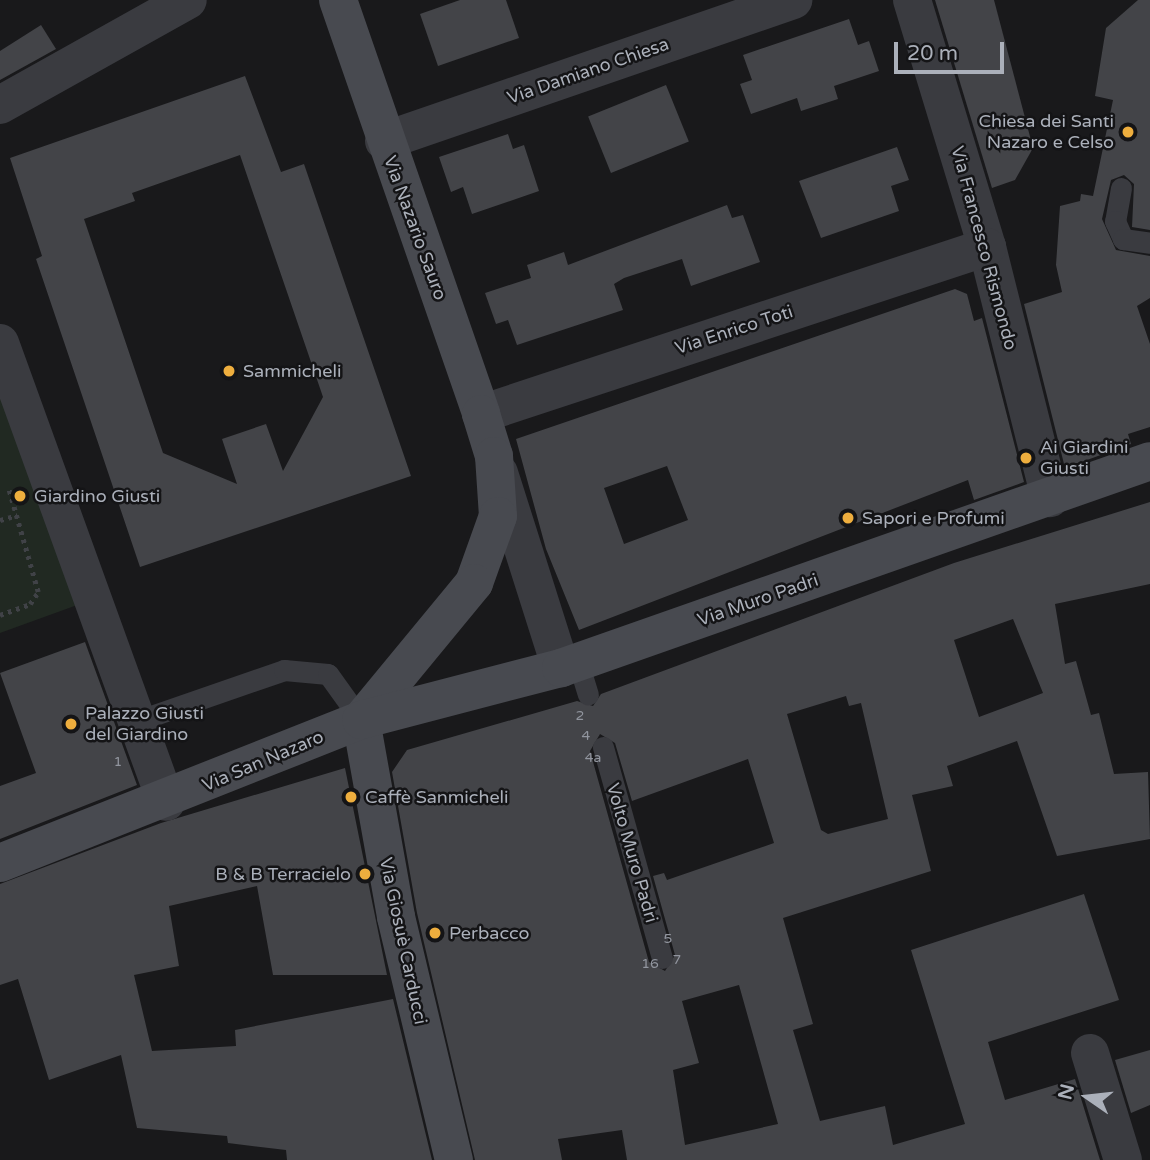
<!DOCTYPE html>
<html>
<head>
<meta charset="utf-8">
<style>
  body { margin:0 }
  #map { position:relative; width:1150px; height:1160px; overflow:hidden; background:#19191b; font-family:"Varela Round",sans-serif }
  div>[style] { position:absolute }
  [style*='--x'] { left:calc(var(--x)*1px); top:calc(var(--y)*1px); width:calc(var(--w)*1px); rotate:calc(var(--a)*1deg) }
  .green>* { inset:0; background:#212922 }
  .building>* { inset:0; background:#434448; transform-origin:0 0 }
  .path>* { height:4.5px; margin-top:-2.25px; transform-origin:0; background:repeating-linear-gradient(90deg,#404247 0 3.5px,transparent 0 8.5px) }
  .lane>* { height:21px; margin:-10.5px; padding:0 10.5px; transform-origin:10.5px; border-radius:10.5px; background:#3a3b40 }
  .street>* { height:38px; margin:-19px; padding:0 19px; transform-origin:19px; border-radius:19px; background:#3a3b40 }
  .secondary>* { height:38px; margin:-19px; padding:0 19px; transform-origin:19px; border-radius:19px; background:#484a50 }
  .dots>* { width:19px; height:19px; translate:-50% -50%; box-sizing:border-box; border:4px solid #141416; border-radius:50% }
  span { translate:-50% -50%; white-space:nowrap; text-align:center; line-height:1.15; -webkit-text-stroke:5px #141416; paint-order:stroke }
  .number-label { font-size:14px; color:#91959e }
  .number-label span { -webkit-text-stroke-width:0 }
  .street-label { font-size:18px; color:#abb0ba }
  .poi-label { font-size:18px; color:#abb0ba }
  .right { translate:-100% -50%; text-align:right }
  .left { translate:0 -50%; text-align:left }
  .north { position:absolute; left:1052px; top:1062px; width:70px; height:70px; -webkit-text-stroke:5px #141416; paint-order:stroke; rotate:284deg; font-size:19px; font-weight:700; line-height:28px; text-align:center; color:#abb0ba }
  .north::after { content:''; display:block; margin:auto; width:24px; height:32px; background:#abb0ba; clip-path:polygon(50% 0,100% 100%,50% 72%,0 100%) }
  .scale { position:absolute; left:894px; top:42px; width:110px; height:32px; box-sizing:border-box; border:4px solid #abb0ba; border-top:0; padding-left:9px; font-size:21px; line-height:24px; white-space:nowrap; color:#abb0ba; -webkit-text-stroke:5px #141416; paint-order:stroke }
</style>
</head>
<body>
<div id="map">
  <div class="green">
    <div style="clip-path:polygon(0 388px,80px 604px,0 633px)"></div>
  </div>
  <div class="building">
    <div style="clip-path:polygon(460px 0,506px 0,519px 38px,438px 66px,420px 14px)"></div>
    <div style="clip-path:polygon(935px 0,994px 0,1033px 148px,1015px 180px,992px 188px)"></div>
    <div style="clip-path:polygon(1138px 0,1150px 0,1150px 230px,1132px 227px,1134px 184px,1124px 175px,1111px 180px,1102px 219px,1116px 250px,1150px 256px,1150px 298px,1137px 306px,1150px 344px,1150px 427px,1128px 434px,1131px 444px,1065px 468px,1024px 304px,1062px 292px,1056px 265px,1060px 206px,1080px 201px,1081px 194px,1093px 196px,1113px 100px,1095px 96px,1106px 28px)"></div>
    <div style="clip-path:polygon(849px 19px,858px 45px,869px 41px,879px 71px,834px 86px,838px 99px,801px 111px,797px 98px,751px 114px,740px 84px,752px 80px,743px 55px)"></div>
    <div style="clip-path:polygon(41px 25px,56px 49px,0 80px,0 51px)"></div>
    <div style="clip-path:polygon(evenodd,245px 76px,281px 172px,304px 164px,411px 476px,140px 567px,36px 259px,42px 256px,10px 158px,245px 76px,240px 155px,323px 397px,283px 471px,266px 424px,222px 439px,237px 484px,163px 453px,84px 219px,135px 201px,132px 193px,240px 155px)"></div>
    <div style="left:666px;top:85px;width:61px;height:84px;rotate:68deg"></div>
    <div style="clip-path:polygon(508px 134px,513px 149px,524px 145px,539px 191px,472px 214px,463px 187px,451px 192px,439px 157px)"></div>
    <div style="clip-path:polygon(897px 147px,909px 180px,891px 186px,899px 211px,821px 238px,799px 181px)"></div>
    <div style="clip-path:polygon(727px 205px,732px 218px,743px 215px,760px 262px,691px 286px,682px 259px,624px 278px,614px 284px,623px 310px,517px 345px,508px 320px,496px 324px,485px 293px,531px 278px,527px 265px,564px 252px,568px 265px)"></div>
    <div style="clip-path:polygon(evenodd,955px 289px,967px 294px,974px 321px,982px 318px,1024px 482px,974px 500px,968px 480px,579px 630px,546px 549px,516px 439px,955px 289px,667px 466px,688px 520px,624px 544px,604px 488px,667px 466px)"></div>
    <div style="clip-path:polygon(evenodd,1150px 502px,1150px 584px,1055px 604px,1065px 664px,1076px 661px,1091px 715px,1099px 713px,1114px 774px,1148px 772px,1150px 839px,1057px 856px,1017px 741px,947px 766px,953px 786px,912px 795px,931px 871px,783px 918px,813px 1024px,793px 1030px,820px 1121px,885px 1106px,893px 1145px,965px 1124px,911px 950px,1084px 894px,1119px 1000px,988px 1042px,1005px 1100px,1075px 1079px,1100px 1160px,627px 1160px,622px 1130px,558px 1139px,562px 1160px,475px 1160px,417px 913px,392px 772px,407px 750px,577px 701px,593px 706px,601px 694px,954px 563px,1150px 502px,1013px 619px,1043px 693px,979px 717px,954px 640px,1013px 619px,1150px 502px,846px 696px,849px 706px,861px 703px,888px 819px,828px 834px,821px 830px,787px 714px,846px 696px,1150px 502px,600px 734px,615px 743px,632px 801px,748px 759px,774px 843px,667px 880px,664px 873px,653px 876px,675px 955px,665px 971px,649px 962px,590px 751px,600px 734px,1150px 502px,739px 985px,778px 1124px,685px 1145px,673px 1070px,699px 1063px,682px 1001px,739px 985px)"></div>
    <div style="clip-path:polygon(85px 642px,137px 785px,0 839px,0 786px,36px 773px,0 673px)"></div>
    <div style="clip-path:polygon(345px 768px,387px 975px,273px 975px,257px 886px,169px 906px,179px 966px,134px 975px,152px 1051px,236px 1046px,235px 1030px,393px 999px,432px 1160px,287px 1160px,286px 1150px,228px 1143px,227px 1136px,137px 1128px,121px 1055px,49px 1080px,18px 979px,0 985px,0 884px,161px 823px)"></div>
    <div style="clip-path:polygon(1150px 1050px,1150px 1105px,1131px 1113px,1115px 1060px)"></div>
  </div>
  <div class="path">
    <div style="--x:0;--y:520;--w:18;--a:-16"></div>
    <div style="--x:0;--y:615;--w:32;--a:-20"></div>
    <div style="--x:30;--y:604;--w:14;--a:-56"></div>
    <div style="--x:38;--y:592;--w:109;--a:-105.9"></div>
  </div>
  <div class="lane">
    <div style="--x:1121;--y:188;--w:34;--a:100"></div>
    <div style="--x:1115;--y:221;--w:20;--a:66"></div>
    <div style="--x:1123;--y:239;--w:27;--a:8"></div>
    <div style="--x:578;--y:662;--w:34;--a:73"></div>
    <div style="--x:137;--y:721;--w:156;--a:-19.1"></div>
    <div style="--x:284;--y:670;--w:44;--a:5.2"></div>
    <div style="--x:328;--y:674;--w:57;--a:54.3"></div>
    <div style="--x:603;--y:747;--w:219;--a:74.4"></div>
  </div>
  <div class="street">
    <div style="--x:912;--y:0;--w:258;--a:73.1"></div>
    <div style="--x:987;--y:247;--w:259;--a:75.9"></div>
    <div style="--x:0;--y:105;--w:215;--a:-29.2"></div>
    <div style="--x:384;--y:141;--w:433;--a:-19"></div>
    <div style="--x:0;--y:343;--w:488;--a:70.1"></div>
    <div style="--x:481;--y:414;--w:533;--a:-18.26"></div>
    <div style="--x:499;--y:473;--w:205;--a:72.4"></div>
    <div style="--x:1090;--y:1053;--w:112;--a:72.9"></div>
  </div>
  <div class="secondary">
    <div style="--x:338;--y:0;--w:438;--a:70.9"></div>
    <div style="--x:481;--y:414;--w:44;--a:72.8"></div>
    <div style="--x:494;--y:456;--w:60;--a:86.2"></div>
    <div style="--x:498;--y:516;--w:71;--a:109.7"></div>
    <div style="--x:474;--y:583;--w:178;--a:129.5"></div>
    <div style="--x:361;--y:720;--w:200;--a:79.9"></div>
    <div style="--x:396;--y:917;--w:250;--a:76.6"></div>
    <div style="--x:0;--y:863;--w:388;--a:-21.6"></div>
    <div style="--x:361;--y:720;--w:207;--a:-14.6"></div>
    <div style="--x:561;--y:668;--w:624;--a:-19.36"></div>
  </div>
  <div class="dots">
    <div style="left:1128px;top:132px;background:#eeae3e"></div>
    <div style="left:229px;top:371px;background:#eeae3e"></div>
    <div style="left:1026px;top:458px;background:#eeae3e"></div>
    <div style="left:20px;top:496px;background:#eeae3e"></div>
    <div style="left:848px;top:518px;background:#eeae3e"></div>
    <div style="left:71px;top:724px;background:#eeae3e"></div>
    <div style="left:351px;top:797px;background:#eeae3e"></div>
    <div style="left:365px;top:874px;background:#eeae3e"></div>
    <div style="left:435px;top:933px;background:#eeae3e"></div>
  </div>
  <div class="number-label">
    <span style="left:580px;top:716px">2</span>
    <span style="left:586px;top:736px">4</span>
    <span style="left:593px;top:758px">4a</span>
    <span style="left:118px;top:762px">1</span>
    <span style="left:668px;top:939px">5</span>
    <span style="left:677px;top:960px">7</span>
    <span style="left:650px;top:964px">16</span>
  </div>
  <div class="street-label">
    <span style="left:588px;top:71px;rotate:-19deg">Via Damiano Chiesa</span>
    <span style="left:415px;top:228px;rotate:70deg">Via Nazario Sauro</span>
    <span style="left:984px;top:248px;rotate:75deg">Via Francesco Rismondo</span>
    <span style="left:734px;top:330px;rotate:-18deg">Via Enrico Toti</span>
    <span style="left:758px;top:600px;rotate:-19deg">Via Muro Padri</span>
    <span style="left:263px;top:761px;rotate:-23deg">Via San Nazaro</span>
    <span style="left:632px;top:853px;rotate:74deg">Volto Muro Padri</span>
    <span style="left:403px;top:941px;rotate:78deg">Via Giosuè Carducci</span>
  </div>
  <div class="poi-label">
    <span class="right" style="left:1114px;top:132px">Chiesa dei Santi<br>Nazaro e Celso</span>
    <span class="left" style="left:243px;top:371px">Sammicheli</span>
    <span class="left" style="left:1040px;top:458px">Ai Giardini<br>Giusti</span>
    <span class="left" style="left:34px;top:496px">Giardino Giusti</span>
    <span class="left" style="left:862px;top:518px">Sapori e Profumi</span>
    <span class="left" style="left:85px;top:724px">Palazzo Giusti<br>del Giardino</span>
    <span class="left" style="left:365px;top:797px">Caffè Sanmicheli</span>
    <span class="right" style="left:351px;top:874px">B &amp; B Terracielo</span>
    <span class="left" style="left:449px;top:933px">Perbacco</span>
  </div>
  <div class="north">N</div>
  <div class="scale">20 m</div>
</div>
</body>
</html>
